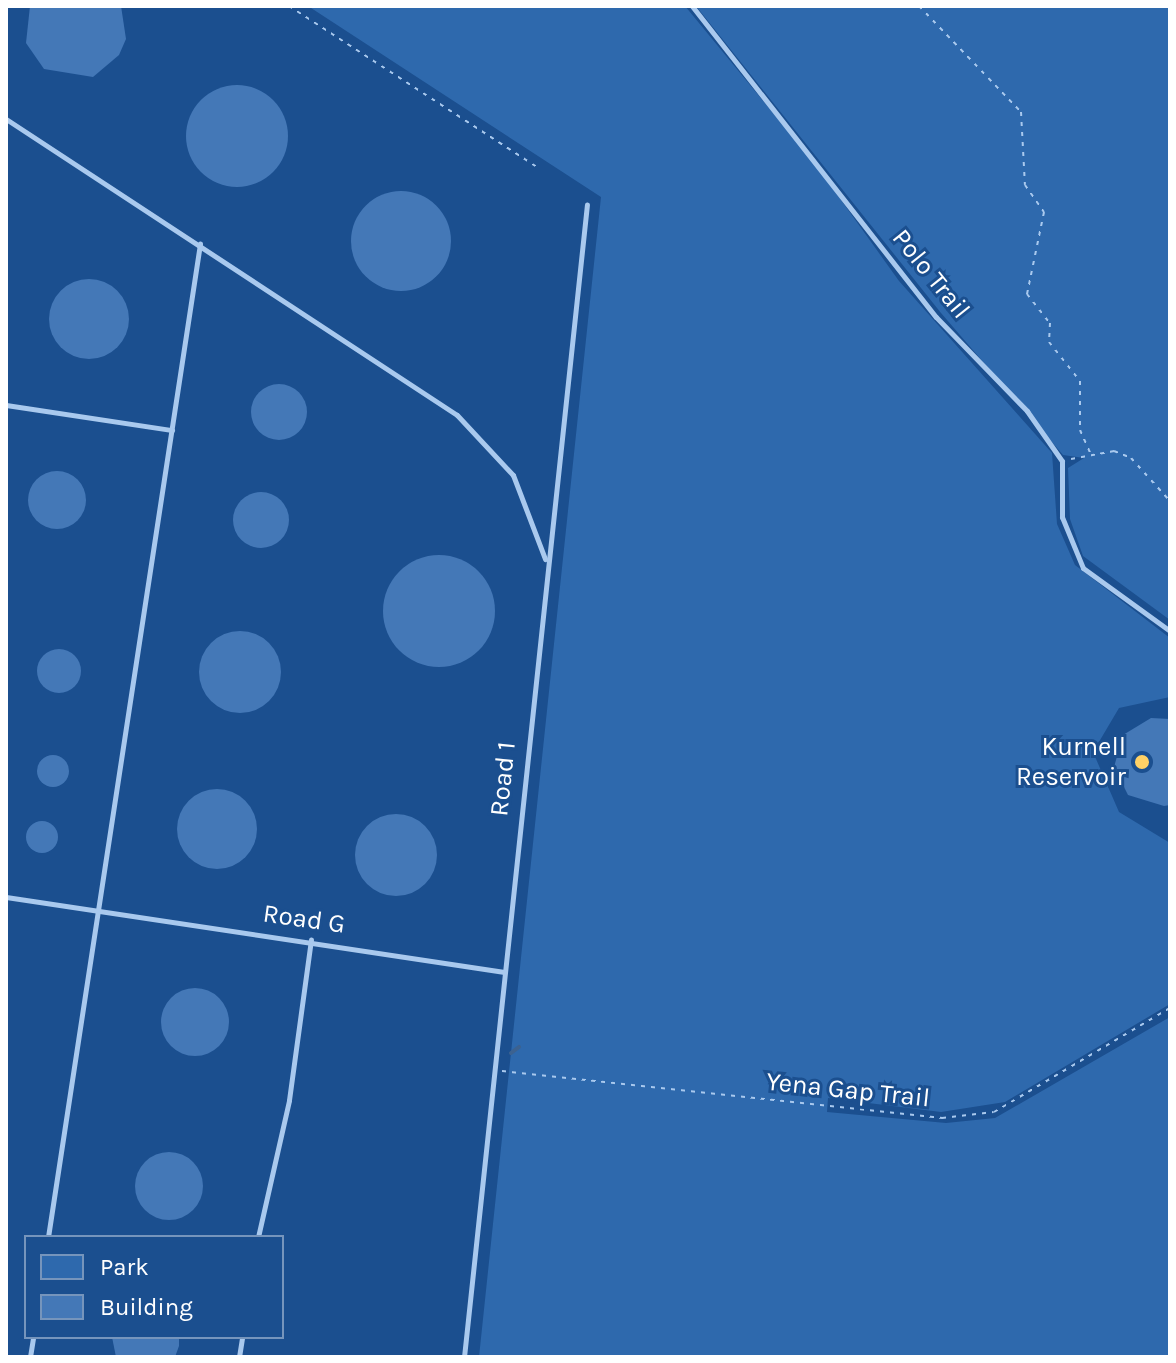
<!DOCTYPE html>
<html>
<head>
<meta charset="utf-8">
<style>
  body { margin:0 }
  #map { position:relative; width:1176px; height:1363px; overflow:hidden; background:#1b4f8f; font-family:Karla,sans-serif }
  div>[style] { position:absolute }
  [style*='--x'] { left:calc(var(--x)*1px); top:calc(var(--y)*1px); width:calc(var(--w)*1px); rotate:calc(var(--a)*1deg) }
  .green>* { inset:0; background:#2e69ad }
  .stream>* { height:4px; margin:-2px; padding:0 2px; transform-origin:2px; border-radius:2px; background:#3c6290 }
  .building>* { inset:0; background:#4478b7 }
  .round { border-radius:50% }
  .path>* { height:2px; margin-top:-1px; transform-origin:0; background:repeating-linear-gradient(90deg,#a9c9ee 0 4px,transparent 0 10px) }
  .service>* { height:5px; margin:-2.5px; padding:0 2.5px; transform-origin:2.5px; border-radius:2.5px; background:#a9c9ee }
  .dots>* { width:22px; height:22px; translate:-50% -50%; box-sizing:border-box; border:4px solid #1b4f8f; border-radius:50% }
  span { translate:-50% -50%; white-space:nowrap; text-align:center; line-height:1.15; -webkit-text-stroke:6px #1b4f8f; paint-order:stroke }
  .street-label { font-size:26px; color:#fff }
  .poi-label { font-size:26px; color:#fff }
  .right { translate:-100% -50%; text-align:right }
  .frame { position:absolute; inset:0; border:8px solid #fff; pointer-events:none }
  .legend { position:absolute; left:24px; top:1235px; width:260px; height:104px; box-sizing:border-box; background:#1b4f8f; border:2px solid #7695bc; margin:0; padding:10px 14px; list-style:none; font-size:24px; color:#fff }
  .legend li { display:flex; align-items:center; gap:16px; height:40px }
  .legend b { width:40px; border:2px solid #7695bc }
</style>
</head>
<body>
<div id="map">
  <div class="green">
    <div style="clip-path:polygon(308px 6px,685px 6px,816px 165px,899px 281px,1052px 453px,1057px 524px,1075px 565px,1170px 638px,1170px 697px,1119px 708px,1093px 752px,1119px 812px,1170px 843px,1170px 1004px,1005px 1102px,941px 1112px,828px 1098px,827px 1112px,946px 1123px,995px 1118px,1170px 1017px,1170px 1357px,479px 1357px,601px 197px)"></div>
    <div style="clip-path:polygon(696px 6px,1170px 6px,1170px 620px,1083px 556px,1070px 519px,1068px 468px,1084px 458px,1063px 455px,941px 313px)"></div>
  </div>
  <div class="stream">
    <div style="--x:511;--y:1053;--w:10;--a:-37"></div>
  </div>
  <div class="building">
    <div style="clip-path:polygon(30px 6px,121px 6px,126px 39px,119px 55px,93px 77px,44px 69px,26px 43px)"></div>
    <div class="round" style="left:186px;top:85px;width:102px;height:102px"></div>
    <div class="round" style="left:351px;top:191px;width:100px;height:100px"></div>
    <div class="round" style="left:49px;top:279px;width:80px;height:80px"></div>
    <div class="round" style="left:251px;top:384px;width:56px;height:56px"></div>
    <div class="round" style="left:28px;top:471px;width:58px;height:58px"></div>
    <div class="round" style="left:233px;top:492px;width:56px;height:56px"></div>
    <div class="round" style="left:383px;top:555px;width:112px;height:112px"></div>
    <div class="round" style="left:199px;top:631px;width:82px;height:82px"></div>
    <div class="round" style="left:37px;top:649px;width:44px;height:44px"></div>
    <div style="clip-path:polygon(1151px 718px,1170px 719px,1170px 805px,1164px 806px,1128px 795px,1114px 767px,1123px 735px)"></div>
    <div class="round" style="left:37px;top:755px;width:32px;height:32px"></div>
    <div class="round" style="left:177px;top:789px;width:80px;height:80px"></div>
    <div class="round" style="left:355px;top:814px;width:82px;height:82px"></div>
    <div class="round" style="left:26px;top:821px;width:32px;height:32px"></div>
    <div class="round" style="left:161px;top:988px;width:68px;height:68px"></div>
    <div class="round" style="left:135px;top:1152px;width:68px;height:68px"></div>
    <div style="clip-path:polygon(112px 1337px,179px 1337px,179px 1346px,175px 1357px,116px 1357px)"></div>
  </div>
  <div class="path">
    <div style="--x:289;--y:6;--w:297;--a:33"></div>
    <div style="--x:919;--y:6;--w:147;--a:46.1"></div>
    <div style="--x:1021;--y:112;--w:73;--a:86.9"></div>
    <div style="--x:1025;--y:185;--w:33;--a:55"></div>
    <div style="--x:1044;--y:212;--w:84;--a:101.7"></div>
    <div style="--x:1027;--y:294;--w:37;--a:52"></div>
    <div style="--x:1050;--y:323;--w:19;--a:93"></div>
    <div style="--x:1049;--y:342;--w:50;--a:51.5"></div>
    <div style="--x:1080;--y:381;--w:49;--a:90"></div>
    <div style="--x:1080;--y:430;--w:27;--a:66"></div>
    <div style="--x:1071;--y:459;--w:44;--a:-10.5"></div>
    <div style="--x:1114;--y:451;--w:18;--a:22"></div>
    <div style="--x:1131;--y:458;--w:58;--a:47.8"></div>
    <div style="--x:502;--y:1071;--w:443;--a:6.1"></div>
    <div style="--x:942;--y:1118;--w:52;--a:-6.6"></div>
    <div style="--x:994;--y:1112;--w:204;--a:-30.6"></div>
  </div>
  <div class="service">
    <div style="--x:692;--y:6;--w:395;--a:51.9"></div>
    <div style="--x:936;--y:317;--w:131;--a:45.9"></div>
    <div style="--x:1027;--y:411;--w:61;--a:55"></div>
    <div style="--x:1062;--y:461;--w:56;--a:90"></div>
    <div style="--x:1062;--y:517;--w:55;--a:67.6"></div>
    <div style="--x:1083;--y:568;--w:107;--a:35.9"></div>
    <div style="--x:6;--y:119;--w:539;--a:33.28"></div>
    <div style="--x:457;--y:415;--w:82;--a:47"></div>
    <div style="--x:513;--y:475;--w:90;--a:69.1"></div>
    <div style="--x:6;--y:405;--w:168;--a:8.6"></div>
    <div style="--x:6;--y:897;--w:504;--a:8.56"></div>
    <div style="--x:48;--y:1237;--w:1005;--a:-81.3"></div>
    <div style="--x:258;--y:1237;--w:140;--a:-77.2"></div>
    <div style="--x:289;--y:1100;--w:162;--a:-82.2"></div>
    <div style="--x:30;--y:1357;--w:20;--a:-81"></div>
    <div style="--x:239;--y:1357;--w:20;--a:-81"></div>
    <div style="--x:464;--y:1357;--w:1159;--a:-83.91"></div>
  </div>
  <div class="dots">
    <div style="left:1142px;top:762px;background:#ffd166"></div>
  </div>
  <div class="street-label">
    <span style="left:931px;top:274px;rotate:51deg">Polo Trail</span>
    <span style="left:503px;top:779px;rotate:-84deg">Road 1</span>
    <span style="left:304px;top:919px;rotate:8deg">Road G</span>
    <span style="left:848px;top:1090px;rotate:6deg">Yena Gap Trail</span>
  </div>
  <div class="poi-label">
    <span class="right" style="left:1126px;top:762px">Kurnell<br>Reservoir</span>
  </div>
  <div class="frame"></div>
  <ul class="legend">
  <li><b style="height:22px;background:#2e69ad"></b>Park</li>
  <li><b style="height:22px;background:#4478b7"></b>Building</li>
  </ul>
</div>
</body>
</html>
